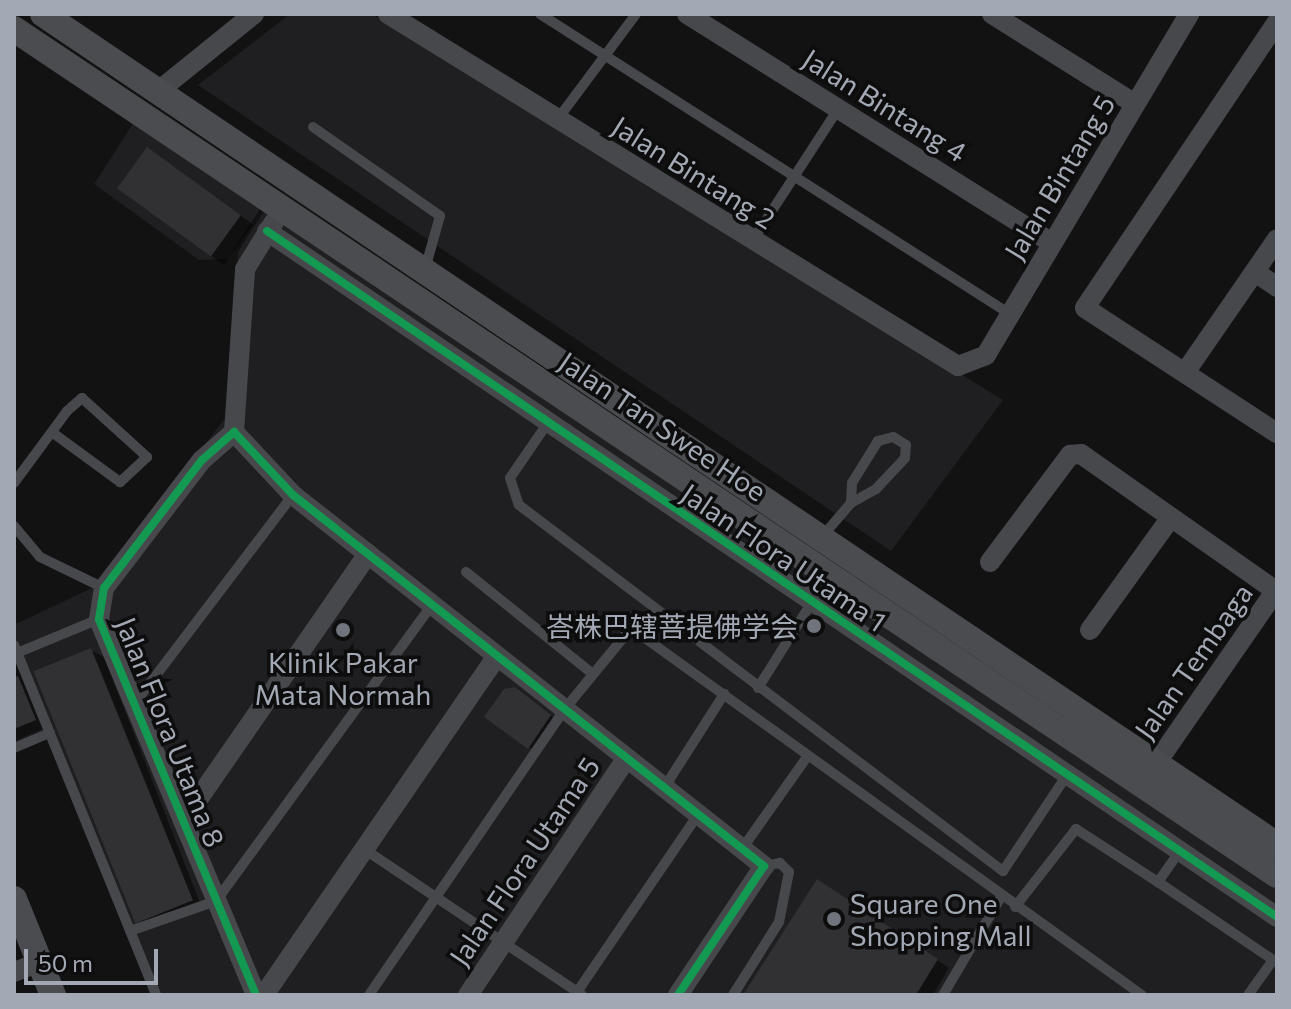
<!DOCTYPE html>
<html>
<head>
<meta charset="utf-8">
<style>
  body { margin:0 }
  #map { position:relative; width:1291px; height:1009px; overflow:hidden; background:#121213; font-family:Commissioner,"Noto Sans SC",sans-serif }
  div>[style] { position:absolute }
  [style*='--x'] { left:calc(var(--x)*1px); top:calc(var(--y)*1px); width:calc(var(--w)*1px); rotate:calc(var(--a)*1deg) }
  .built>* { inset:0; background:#1f1f21 }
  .shadow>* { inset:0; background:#0007; transform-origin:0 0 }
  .building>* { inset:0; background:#313133; transform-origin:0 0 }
  .lane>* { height:10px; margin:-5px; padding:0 5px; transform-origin:5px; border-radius:5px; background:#47484b }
  .street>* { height:20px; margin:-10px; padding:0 10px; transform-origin:10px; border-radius:10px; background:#47484b }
  .secondary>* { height:26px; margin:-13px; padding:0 13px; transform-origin:13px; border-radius:13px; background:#4b4c4f }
  .cycleway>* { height:8px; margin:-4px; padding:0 4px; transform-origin:4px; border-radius:4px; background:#139951 }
  .dots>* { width:22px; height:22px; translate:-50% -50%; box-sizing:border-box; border:4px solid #0d0d0e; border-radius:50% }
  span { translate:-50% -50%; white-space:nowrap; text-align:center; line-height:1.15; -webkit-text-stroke:7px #0d0d0e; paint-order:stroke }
  .street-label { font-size:28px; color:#a3a9b4 }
  .poi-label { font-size:28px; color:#a3a9b4 }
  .right { translate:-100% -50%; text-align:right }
  .left { translate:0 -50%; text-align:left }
  .frame { position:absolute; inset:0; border:16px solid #a3a9b4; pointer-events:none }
  .scale { position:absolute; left:24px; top:949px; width:134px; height:36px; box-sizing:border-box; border:4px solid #a3a9b4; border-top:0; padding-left:10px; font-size:24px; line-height:28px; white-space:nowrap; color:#a3a9b4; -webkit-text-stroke:6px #0d0d0e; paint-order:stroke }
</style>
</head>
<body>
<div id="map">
  <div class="built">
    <div style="clip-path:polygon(290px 14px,372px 14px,1003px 400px,891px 551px,198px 85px)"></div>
    <div style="clip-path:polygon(134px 122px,262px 206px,228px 259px,199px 260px,94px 184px)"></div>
    <div style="clip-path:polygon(269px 203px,1277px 885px,1277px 995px,160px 995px,14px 642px,14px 625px,96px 586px,229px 413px,238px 252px)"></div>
    <div style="clip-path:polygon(14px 653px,43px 730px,14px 742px)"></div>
  </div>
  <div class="shadow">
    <div style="left:160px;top:157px;width:115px;height:50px;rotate:36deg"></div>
    <div style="clip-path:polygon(14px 647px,48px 727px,14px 741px)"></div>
    <div style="clip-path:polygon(90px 650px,104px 657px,202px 908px,149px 927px,136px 920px)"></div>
    <div style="clip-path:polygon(515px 689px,559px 722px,538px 753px,529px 747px)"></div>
    <div style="clip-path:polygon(830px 889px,949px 968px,933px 995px,746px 995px)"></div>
  </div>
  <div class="building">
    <div style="left:147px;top:147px;width:116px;height:51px;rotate:36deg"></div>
    <div style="left:91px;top:648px;width:272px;height:62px;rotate:68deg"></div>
    <div style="clip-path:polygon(18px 676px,36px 720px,14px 729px,14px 677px)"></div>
    <div style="clip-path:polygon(515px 687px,551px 715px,528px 749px,484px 717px,504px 689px)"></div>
    <div style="clip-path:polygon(817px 879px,938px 959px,916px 995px,743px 995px)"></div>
  </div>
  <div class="lane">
    <div style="--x:540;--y:14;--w:558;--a:32.55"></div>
    <div style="--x:557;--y:120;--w:132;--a:-53.3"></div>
    <div style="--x:313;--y:127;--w:155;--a:35"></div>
    <div style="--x:440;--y:216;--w:55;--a:105.8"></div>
    <div style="--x:753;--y:240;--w:156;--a:-57"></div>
    <div style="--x:547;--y:424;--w:65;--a:124.4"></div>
    <div style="--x:510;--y:478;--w:28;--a:72"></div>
    <div style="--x:519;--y:505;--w:607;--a:37.1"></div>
    <div style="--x:1003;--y:871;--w:115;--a:-56.3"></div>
    <div style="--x:14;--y:483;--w:89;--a:-53.6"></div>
    <div style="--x:67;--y:411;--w:20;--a:-41"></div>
    <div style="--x:82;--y:398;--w:88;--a:42.2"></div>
    <div style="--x:147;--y:457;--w:37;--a:137"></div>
    <div style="--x:120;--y:482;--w:83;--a:-143.8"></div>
    <div style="--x:14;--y:526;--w:40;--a:50"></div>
    <div style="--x:40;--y:557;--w:71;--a:25.8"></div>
    <div style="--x:821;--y:538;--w:46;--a:-49.4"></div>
    <div style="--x:851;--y:503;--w:29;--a:-29"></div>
    <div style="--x:876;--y:489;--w:42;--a:-46.9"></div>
    <div style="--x:905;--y:458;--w:13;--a:-86"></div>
    <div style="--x:906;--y:445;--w:15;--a:-148"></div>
    <div style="--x:893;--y:437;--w:16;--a:165"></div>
    <div style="--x:878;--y:441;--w:49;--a:121.8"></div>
    <div style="--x:852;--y:483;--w:20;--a:93"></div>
    <div style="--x:466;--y:572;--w:163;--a:38.8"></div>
    <div style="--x:14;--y:645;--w:378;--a:67.9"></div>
    <div style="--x:17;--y:653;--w:89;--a:-22.5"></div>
    <div style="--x:758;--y:688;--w:102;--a:-57.9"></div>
    <div style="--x:135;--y:703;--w:261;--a:-52.8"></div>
    <div style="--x:14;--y:748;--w:39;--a:-23"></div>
    <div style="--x:664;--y:788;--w:112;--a:-57.4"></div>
    <div style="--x:744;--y:846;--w:109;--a:-54.7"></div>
    <div style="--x:364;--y:849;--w:262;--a:33.8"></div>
    <div style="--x:1179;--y:852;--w:37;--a:125"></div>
    <div style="--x:1158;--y:882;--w:139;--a:34.1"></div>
    <div style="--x:1273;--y:960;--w:43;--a:125.5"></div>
    <div style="--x:1015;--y:907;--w:99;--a:-52"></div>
    <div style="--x:1076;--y:829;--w:98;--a:32.9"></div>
    <div style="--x:130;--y:931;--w:91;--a:-19.2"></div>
    <div style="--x:216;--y:901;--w:366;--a:-53.9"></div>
    <div style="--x:369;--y:995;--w:345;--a:-55.6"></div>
    <div style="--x:564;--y:710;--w:106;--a:-50.7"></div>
    <div style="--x:631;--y:628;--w:629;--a:35.69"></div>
    <div style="--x:575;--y:995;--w:220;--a:-55.7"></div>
    <div style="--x:733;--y:995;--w:86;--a:-57.8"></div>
    <div style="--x:779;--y:922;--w:51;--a:-78.7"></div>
    <div style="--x:789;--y:872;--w:13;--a:-135"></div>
    <div style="--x:780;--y:863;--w:16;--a:169"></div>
    <div style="--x:943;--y:995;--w:114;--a:-59.4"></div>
  </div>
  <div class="street">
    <div style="--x:388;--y:14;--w:670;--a:31.7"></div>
    <div style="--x:958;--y:366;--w:30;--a:-21"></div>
    <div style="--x:986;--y:355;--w:397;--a:-59.2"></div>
    <div style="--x:687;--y:14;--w:431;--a:32.1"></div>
    <div style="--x:992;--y:14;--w:169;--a:32.2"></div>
    <div style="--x:1277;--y:22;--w:344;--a:123.9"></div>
    <div style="--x:1085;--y:308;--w:229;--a:33.1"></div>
    <div style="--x:156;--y:93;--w:126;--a:-38.9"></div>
    <div style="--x:267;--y:231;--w:1221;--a:34.18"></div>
    <div style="--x:1255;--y:272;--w:27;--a:34"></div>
    <div style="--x:1186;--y:371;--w:160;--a:-55.4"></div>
    <div style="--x:234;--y:432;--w:163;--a:-86.1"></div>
    <div style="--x:245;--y:269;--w:55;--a:-58.3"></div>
    <div style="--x:990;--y:562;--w:134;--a:-53.2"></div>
    <div style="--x:1070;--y:455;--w:11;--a:-5"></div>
    <div style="--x:1081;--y:454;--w:238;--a:35.1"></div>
    <div style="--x:1090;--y:630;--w:135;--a:-54.3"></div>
    <div style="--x:1155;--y:765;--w:214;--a:-55.3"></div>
    <div style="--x:183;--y:821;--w:325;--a:-55.3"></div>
    <div style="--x:14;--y:972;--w:28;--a:-21"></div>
    <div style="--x:256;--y:995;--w:407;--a:-112.7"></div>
    <div style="--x:99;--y:619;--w:31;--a:-81"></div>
    <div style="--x:104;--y:588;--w:161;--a:-52.6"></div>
    <div style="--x:202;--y:460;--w:43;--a:-41.2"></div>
    <div style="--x:234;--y:432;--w:86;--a:46.9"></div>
    <div style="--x:293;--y:495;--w:600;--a:38.23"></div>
    <div style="--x:764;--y:866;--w:155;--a:123.7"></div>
    <div style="--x:264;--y:995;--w:409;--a:-55.5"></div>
    <div style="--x:468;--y:995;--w:284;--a:-56.2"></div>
  </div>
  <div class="secondary">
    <div style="--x:43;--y:14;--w:1488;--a:33.96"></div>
    <div style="--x:14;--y:29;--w:1520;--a:33.82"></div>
    <div style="--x:14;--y:899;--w:104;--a:67.9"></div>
  </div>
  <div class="cycleway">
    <div style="--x:267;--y:231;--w:1221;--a:34.18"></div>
    <div style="--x:256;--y:995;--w:407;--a:-112.7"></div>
    <div style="--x:99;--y:619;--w:31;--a:-81"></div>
    <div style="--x:104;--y:588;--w:161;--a:-52.6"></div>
    <div style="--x:202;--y:460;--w:43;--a:-41.2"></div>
    <div style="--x:234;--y:432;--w:86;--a:46.9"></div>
    <div style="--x:293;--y:495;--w:600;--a:38.23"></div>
    <div style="--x:764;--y:866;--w:155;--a:123.7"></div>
  </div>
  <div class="dots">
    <div style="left:814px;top:626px;background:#70747c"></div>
    <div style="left:343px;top:630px;background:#70747c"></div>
    <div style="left:834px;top:919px;background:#70747c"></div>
  </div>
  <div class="street-label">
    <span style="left:885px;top:105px;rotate:32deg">Jalan Bintang 4</span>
    <span style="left:694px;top:172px;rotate:32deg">Jalan Bintang 2</span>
    <span style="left:1059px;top:177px;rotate:-59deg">Jalan Bintang 5</span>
    <span style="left:663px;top:426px;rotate:34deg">Jalan Tan Swee Hoe</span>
    <span style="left:784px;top:557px;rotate:34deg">Jalan Flora Utama 1</span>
    <span style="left:1193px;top:661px;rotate:-55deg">Jalan Tembaga</span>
    <span style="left:171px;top:732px;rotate:68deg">Jalan Flora Utama 8</span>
    <span style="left:524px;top:861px;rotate:-56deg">Jalan Flora Utama 5</span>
  </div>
  <div class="poi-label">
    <span class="right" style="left:798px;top:626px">峇株巴辖菩提佛学会</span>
    <span style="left:343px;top:678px">Klinik Pakar<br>Mata Normah</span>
    <span class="left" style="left:850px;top:919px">Square One<br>Shopping Mall</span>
  </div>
  <div class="frame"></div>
  <div class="scale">50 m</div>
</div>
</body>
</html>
